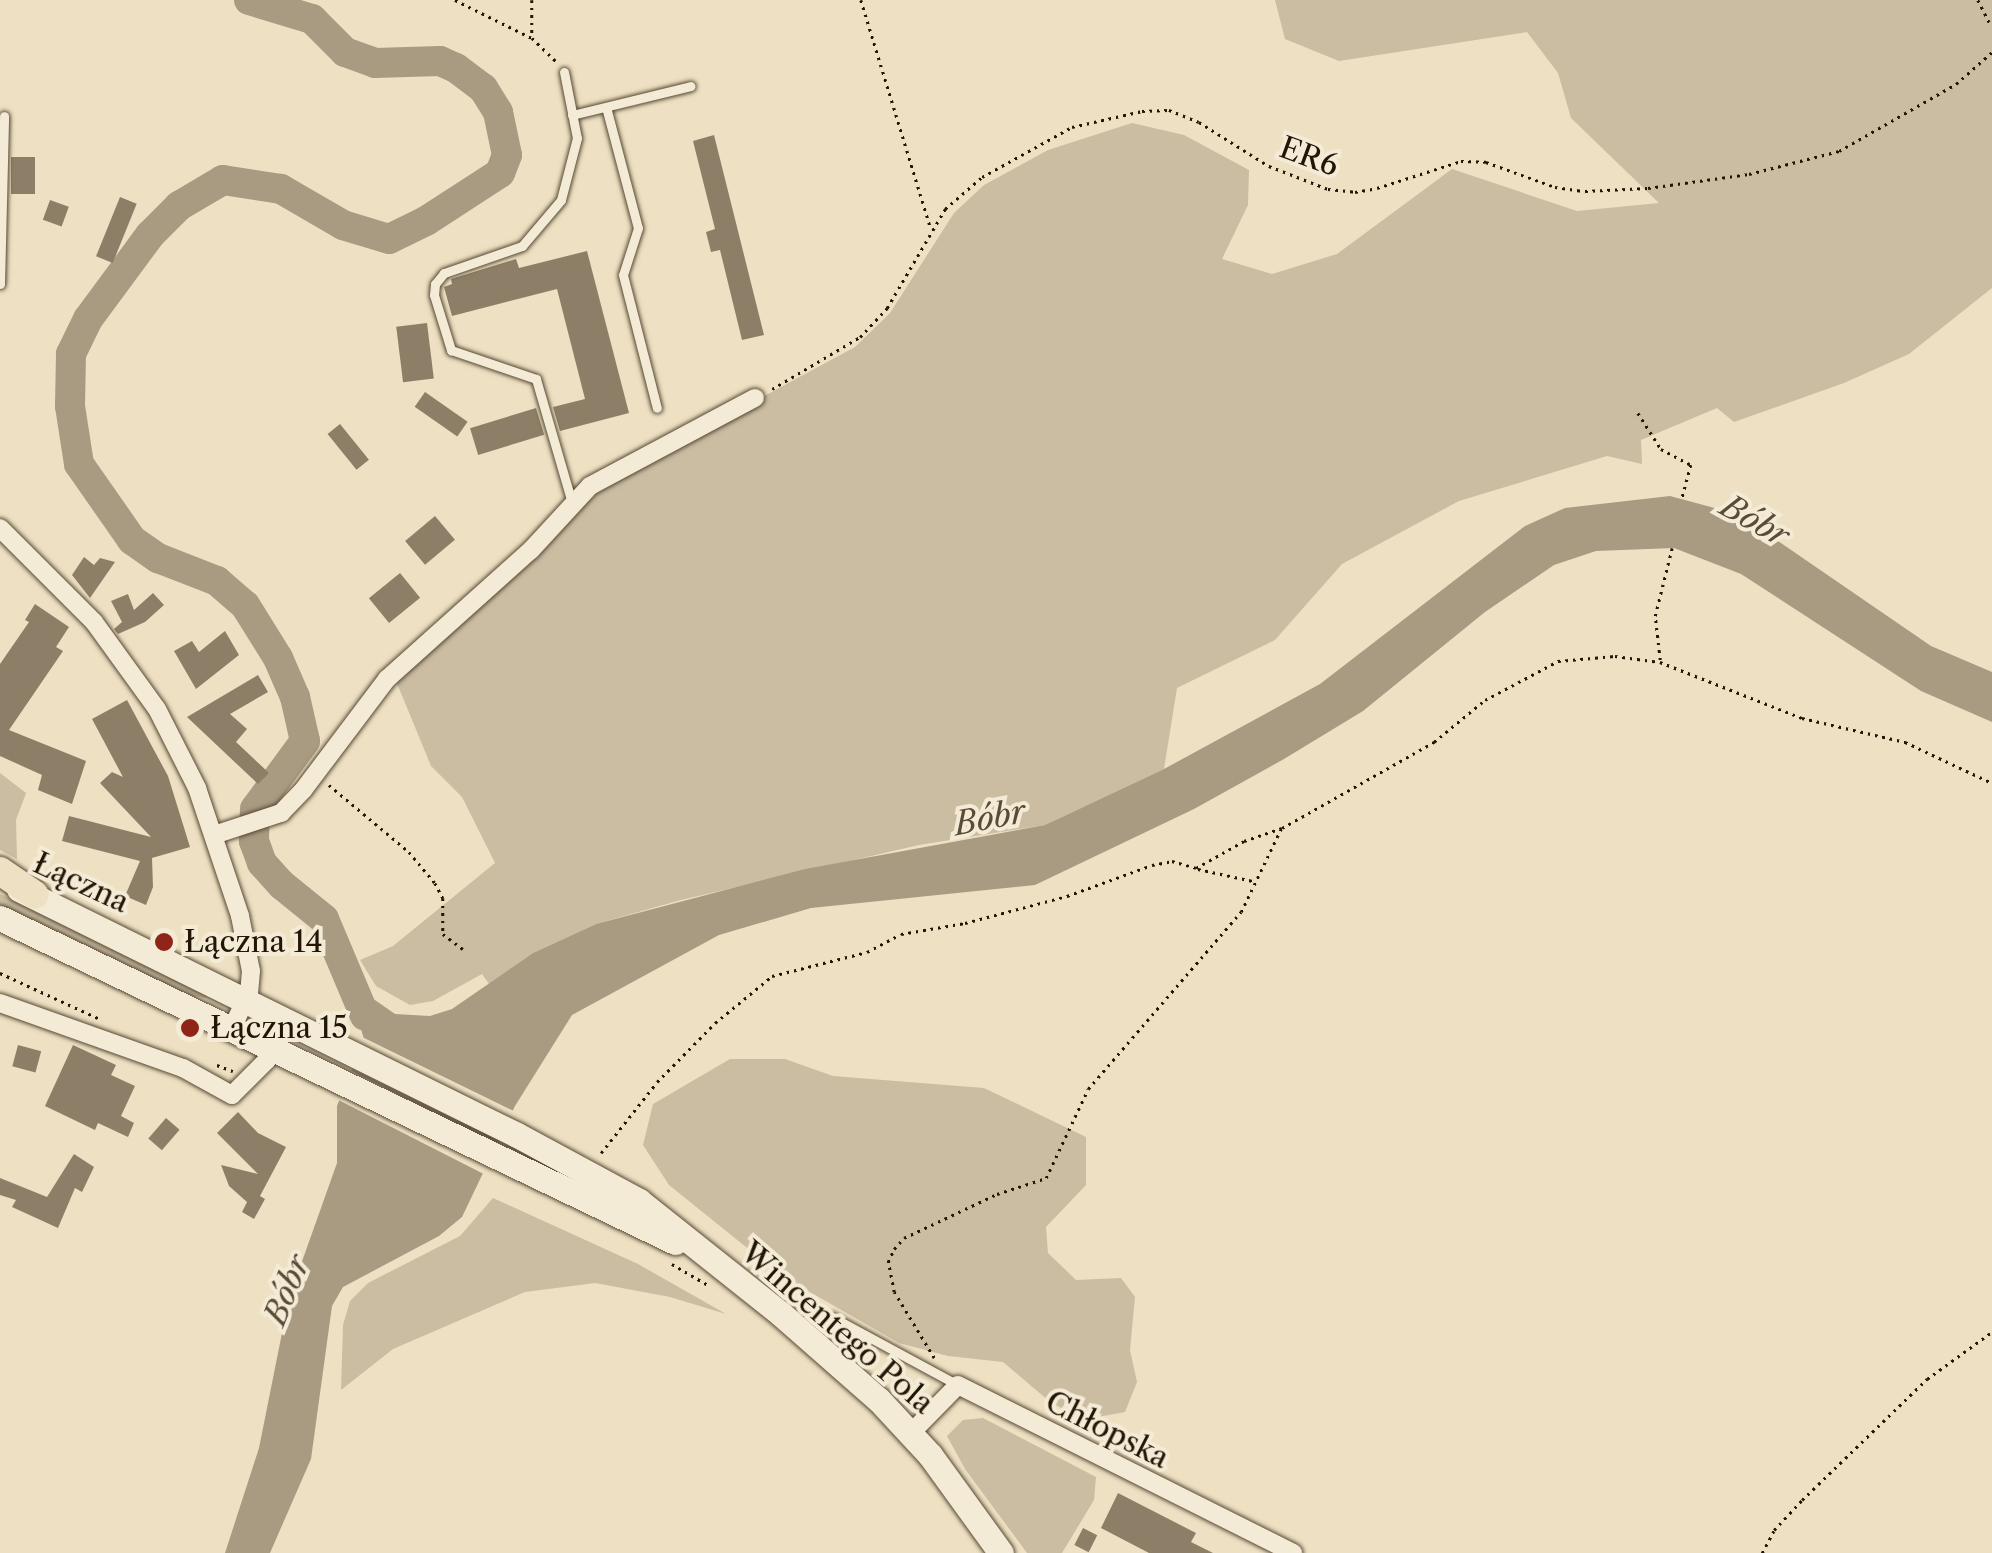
<!DOCTYPE html>
<html>
<head>
<meta charset="utf-8">
<style>
  body { margin:0 }
  #map { position:relative; width:1992px; height:1553px; overflow:hidden; background:#eee0c2; font-family:"Libre Caslon Text",serif }
  div>[style] { position:absolute }
  [style*='--x'] { left:calc(var(--x)*1px); top:calc(var(--y)*1px); width:calc(var(--w)*1px); rotate:calc(var(--a)*1deg) }
  .green>* { inset:0; background:#cbbda2 }
  .water>* { inset:0; background:#a99b81 }
  .pier>* { inset:0; background:#eee0c2; transform-origin:0 0 }
  .river>* { height:30px; margin:-15px; padding:0 15px; transform-origin:15px; border-radius:15px; background:#a99b81 }
  .building>* { inset:0; background:#8d7f67; transform-origin:0 0 }
  .path>* { height:2.5px; margin-top:-1.25px; transform-origin:0; background:repeating-linear-gradient(90deg,#231504 0 2.5px,transparent 0 7.5px) }
  .roads { filter:drop-shadow(0 0 2px #564834) drop-shadow(0 0 2px #564834) }
  .service>* { height:9px; margin:-4.5px; padding:0 4.5px; transform-origin:4.5px; border-radius:4.5px; background:#f4ebd7 }
  .minor>* { height:18px; margin:-9px; padding:0 9px; transform-origin:9px; border-radius:9px; background:#f4ebd7 }
  .secondary>* { height:25px; margin:-12.5px; padding:0 12.5px; transform-origin:12.5px; border-radius:12.5px; background:#f4ebd7 }
  .primary>* { height:28px; margin:-14px; padding:0 14px; transform-origin:14px; border-radius:14px; background:#eee0c2 }
  .dots>* { width:28px; height:28px; translate:-50% -50%; box-sizing:border-box; border:5px solid #f4ebd7; border-radius:50% }
  span { translate:-50% -50%; white-space:nowrap; text-align:center; line-height:1.15; -webkit-text-stroke:8px #f4ebd7; paint-order:stroke }
  .street-label { font-size:30px; color:#231504 }
  .poi-label { font-size:30px; color:#231504 }
  .left { translate:0 -50%; text-align:left }
  .water-label { font-size:32px; color:#594b36; font-style:italic }
</style>
</head>
<body>
<div id="map">
  <div class="green">
    <div style="clip-path:polygon(1275px 0,1992px 0,1992px 288px,1909px 354px,1844px 383px,1734px 422px,1717px 408px,1641px 440px,1642px 464px,1607px 456px,1459px 501px,1342px 564px,1275px 640px,1177px 688px,1164px 769px,1045px 825px,919px 845px,681px 900px,596px 924px,533px 953px,489px 984px,482px 974px,433px 1001px,410px 1005px,376px 986px,360px 960px,393px 946px,495px 863px,462px 797px,431px 766px,396px 681px,616px 476px,855px 347px,890px 313px,954px 213px,984px 185px,1048px 150px,1132px 123px,1184px 135px,1249px 170px,1248px 205px,1222px 259px,1272px 274px,1337px 254px,1452px 169px,1577px 211px,1659px 203px,1571px 118px,1558px 73px,1527px 32px,1339px 61px,1285px 39px)"></div>
    <div style="clip-path:polygon(0 773px,26px 793px,16px 820px,17px 859px,0 850px)"></div>
    <div style="clip-path:polygon(0 894px,207px 993px,206px 998px,188px 995px,0 908px)"></div>
    <div style="clip-path:polygon(730px 1059px,785px 1059px,833px 1076px,984px 1088px,1086px 1137px,1086px 1185px,1046px 1227px,1048px 1253px,1076px 1280px,1121px 1278px,1135px 1297px,1130px 1350px,1137px 1382px,1125px 1412px,1082px 1420px,1049px 1401px,1003px 1362px,948px 1356px,899px 1343px,782px 1276px,669px 1185px,643px 1145px,653px 1104px)"></div>
    <div style="clip-path:polygon(493px 1198px,638px 1264px,726px 1314px,670px 1297px,595px 1283px,525px 1292px,393px 1349px,341px 1390px,343px 1325px,350px 1301px,368px 1283px,460px 1236px)"></div>
    <div style="clip-path:polygon(983px 1418px,1096px 1477px,1094px 1500px,1062px 1553px,1027px 1553px,965px 1469px,947px 1436px,963px 1420px)"></div>
  </div>
  <div class="water">
    <div style="clip-path:polygon(1670px 496px,1722px 510px,1772px 537px,1931px 646px,1992px 672px,1992px 722px,1921px 691px,1741px 574px,1674px 548px,1596px 551px,1554px 565px,1485px 612px,1363px 711px,1284px 759px,1194px 809px,1035px 885px,811px 908px,719px 935px,572px 1015px,515px 1106px,462px 1217px,439px 1236px,343px 1287px,332px 1306px,311px 1459px,270px 1553px,225px 1553px,259px 1448px,289px 1298px,337px 1163px,337px 1106px,364px 1039px,346px 981px,354px 977px,362px 991px,395px 1014px,430px 1016px,452px 1009px,533px 953px,596px 924px,805px 869px,1045px 825px,1164px 769px,1320px 684px,1525px 526px,1565px 508px)"></div>
  </div>
  <div class="pier">
    <div style="left:358px;top:1035px;width:178px;height:33px;rotate:26deg"></div>
    <div style="left:348px;top:1069px;width:172px;height:32px;rotate:27deg"></div>
  </div>
  <div class="river">
    <div style="--x:249;--y:0;--w:66;--a:16.8"></div>
    <div style="--x:312;--y:19;--w:47;--a:45"></div>
    <div style="--x:345;--y:52;--w:32;--a:20"></div>
    <div style="--x:375;--y:63;--w:65;--a:-1.8"></div>
    <div style="--x:440;--y:61;--w:17;--a:24"></div>
    <div style="--x:456;--y:68;--w:34;--a:37"></div>
    <div style="--x:483;--y:88;--w:28;--a:58"></div>
    <div style="--x:498;--y:112;--w:44;--a:78.2"></div>
    <div style="--x:507;--y:155;--w:19;--a:111"></div>
    <div style="--x:500;--y:173;--w:88;--a:147"></div>
    <div style="--x:426;--y:221;--w:41;--a:154.1"></div>
    <div style="--x:389;--y:239;--w:48;--a:-163.1"></div>
    <div style="--x:343;--y:225;--w:72;--a:-149.9"></div>
    <div style="--x:281;--y:189;--w:59;--a:-171.2"></div>
    <div style="--x:223;--y:180;--w:51;--a:149.4"></div>
    <div style="--x:179;--y:206;--w:41;--a:135"></div>
    <div style="--x:150;--y:235;--w:104;--a:126.4"></div>
    <div style="--x:88;--y:319;--w:39;--a:116"></div>
    <div style="--x:71;--y:354;--w:52;--a:91.1"></div>
    <div style="--x:70;--y:406;--w:59;--a:81.2"></div>
    <div style="--x:79;--y:464;--w:93;--a:55.1"></div>
    <div style="--x:132;--y:540;--w:32;--a:35"></div>
    <div style="--x:158;--y:558;--w:63;--a:21.3"></div>
    <div style="--x:217;--y:581;--w:37;--a:41"></div>
    <div style="--x:245;--y:605;--w:62;--a:58.1"></div>
    <div style="--x:278;--y:658;--w:43;--a:66.4"></div>
    <div style="--x:295;--y:697;--w:45;--a:77.2"></div>
    <div style="--x:305;--y:741;--w:84;--a:126.3"></div>
    <div style="--x:255;--y:809;--w:32;--a:92"></div>
    <div style="--x:254;--y:841;--w:23;--a:70"></div>
    <div style="--x:262;--y:863;--w:30;--a:48"></div>
    <div style="--x:282;--y:885;--w:54;--a:39"></div>
    <div style="--x:324;--y:919;--w:105;--a:67.1"></div>
  </div>
  <div class="building">
    <div style="clip-path:polygon(714px 135px,764px 335px,742px 340px,720px 250px,711px 252px,706px 232px,715px 229px,693px 141px)"></div>
    <div style="left:11px;top:157px;width:24px;height:37px"></div>
    <div style="left:120px;top:197px;width:18px;height:64px;rotate:22deg"></div>
    <div style="left:50px;top:200px;width:20px;height:21px;rotate:20deg"></div>
    <div style="clip-path:polygon(587px 251px,629px 413px,560px 431px,553px 407px,585px 399px,557px 289px,452px 316px,444px 287px,452px 284px,451px 279px,516px 259px,519px 268px)"></div>
    <div style="left:427px;top:323px;width:56px;height:31px;rotate:83deg"></div>
    <div style="left:425px;top:392px;width:52px;height:18px;rotate:35deg"></div>
    <div style="left:536px;top:408px;width:28px;height:69px;rotate:73deg"></div>
    <div style="left:340px;top:424px;width:46px;height:16px;rotate:51deg"></div>
    <div style="left:435px;top:516px;width:31px;height:39px;rotate:50deg"></div>
    <div style="clip-path:polygon(84px 557px,94px 565px,100px 558px,115px 562px,90px 598px,72px 575px)"></div>
    <div style="left:400px;top:573px;width:32px;height:40px;rotate:51deg"></div>
    <div style="clip-path:polygon(153px 593px,164px 605px,145px 622px,118px 634px,114px 629px,122px 622px,111px 601px,128px 594px,134px 610px)"></div>
    <div style="clip-path:polygon(35px 604px,69px 627px,56px 647px,63px 651px,9px 730px,86px 761px,72px 804px,38px 790px,42px 775px,0 756px,0 664px,29px 622px,25px 620px)"></div>
    <div style="clip-path:polygon(225px 631px,239px 655px,196px 689px,174px 651px,192px 641px,199px 652px)"></div>
    <div style="clip-path:polygon(258px 675px,268px 692px,230px 714px,247px 729px,236px 742px,269px 773px,258px 784px,187px 717px)"></div>
    <div style="clip-path:polygon(127px 700px,168px 776px,190px 847px,152px 858px,153px 887px,146px 905px,125px 896px,140px 861px,62px 841px,69px 816px,151px 837px,100px 783px,112px 772px,123px 777px,92px 719px)"></div>
    <div style="left:18px;top:1045px;width:24px;height:22px;rotate:15deg"></div>
    <div style="clip-path:polygon(73px 1045px,116px 1065px,111px 1075px,135px 1086px,121px 1116px,134px 1123px,128px 1137px,98px 1123px,95px 1130px,45px 1106px)"></div>
    <div style="clip-path:polygon(238px 1112px,258px 1133px,286px 1147px,260px 1196px,265px 1199px,254px 1219px,242px 1212px,247px 1202px,229px 1186px,221px 1165px,258px 1174px,217px 1133px)"></div>
    <div style="left:166px;top:1118px;width:18px;height:27px;rotate:41deg"></div>
    <div style="clip-path:polygon(74px 1154px,94px 1167px,82px 1192px,75px 1188px,58px 1228px,12px 1207px,16px 1200px,0 1195px,0 1178px,47px 1197px)"></div>
    <div style="clip-path:polygon(1118px 1493px,1196px 1533px,1191px 1542px,1213px 1553px,1149px 1553px,1101px 1528px)"></div>
    <div style="left:1083px;top:1528px;width:16px;height:19px;rotate:27deg"></div>
  </div>
  <div class="path">
    <div style="--x:455;--y:0;--w:86;--a:26.3"></div>
    <div style="--x:532;--y:38;--w:33;--a:44"></div>
    <div style="--x:532;--y:0;--w:38;--a:90"></div>
    <div style="--x:861;--y:0;--w:239;--a:73"></div>
    <div style="--x:1978;--y:0;--w:30;--a:63"></div>
    <div style="--x:772;--y:389;--w:102;--a:-30.6"></div>
    <div style="--x:860;--y:337;--w:40;--a:-47"></div>
    <div style="--x:887;--y:308;--w:115;--a:-59.6"></div>
    <div style="--x:945;--y:209;--w:49;--a:-40.9"></div>
    <div style="--x:982;--y:177;--w:103;--a:-29.1"></div>
    <div style="--x:1072;--y:127;--w:72;--a:-12.9"></div>
    <div style="--x:1142;--y:111;--w:27;--a:-2"></div>
    <div style="--x:1169;--y:110;--w:32;--a:22"></div>
    <div style="--x:1199;--y:122;--w:83;--a:32.2"></div>
    <div style="--x:1269;--y:166;--w:63;--a:21.3"></div>
    <div style="--x:1328;--y:189;--w:27;--a:6"></div>
    <div style="--x:1355;--y:192;--w:22;--a:-10"></div>
    <div style="--x:1377;--y:188;--w:88;--a:-17.8"></div>
    <div style="--x:1461;--y:161;--w:25;--a:2"></div>
    <div style="--x:1486;--y:162;--w:73;--a:19.9"></div>
    <div style="--x:1555;--y:187;--w:30;--a:8"></div>
    <div style="--x:1585;--y:191;--w:63;--a:-2.7"></div>
    <div style="--x:1648;--y:188;--w:102;--a:-7.9"></div>
    <div style="--x:1749;--y:174;--w:93;--a:-14.3"></div>
    <div style="--x:1839;--y:151;--w:135;--a:-29.8"></div>
    <div style="--x:1956;--y:84;--w:48;--a:-41.6"></div>
    <div style="--x:1638;--y:413;--w:43;--a:57.4"></div>
    <div style="--x:1661;--y:449;--w:34;--a:28"></div>
    <div style="--x:1691;--y:465;--w:35;--a:105"></div>
    <div style="--x:1660;--y:660;--w:44;--a:-96.5"></div>
    <div style="--x:1655;--y:616;--w:70;--a:-76"></div>
    <div style="--x:329;--y:785;--w:104;--a:39.9"></div>
    <div style="--x:409;--y:852;--w:40;--a:50"></div>
    <div style="--x:435;--y:883;--w:17;--a:62"></div>
    <div style="--x:443;--y:898;--w:36;--a:90"></div>
    <div style="--x:443;--y:934;--w:25;--a:37"></div>
    <div style="--x:1198;--y:869;--w:56;--a:12.3"></div>
    <div style="--x:0;--y:973;--w:108;--a:24.7"></div>
    <div style="--x:217;--y:1065;--w:17;--a:21"></div>
    <div style="--x:601;--y:1153;--w:90;--a:-51.7"></div>
    <div style="--x:657;--y:1082;--w:83;--a:-45.5"></div>
    <div style="--x:715;--y:1023;--w:74;--a:-39.5"></div>
    <div style="--x:772;--y:976;--w:98;--a:-14.2"></div>
    <div style="--x:867;--y:952;--w:38;--a:-28"></div>
    <div style="--x:901;--y:934;--w:65;--a:-9.8"></div>
    <div style="--x:965;--y:923;--w:106;--a:-14.8"></div>
    <div style="--x:1067;--y:896;--w:90;--a:-20"></div>
    <div style="--x:1152;--y:865;--w:20;--a:-11"></div>
    <div style="--x:1172;--y:861;--w:25;--a:16"></div>
    <div style="--x:1196;--y:868;--w:55;--a:-29.4"></div>
    <div style="--x:1244;--y:841;--w:40;--a:-18.9"></div>
    <div style="--x:1282;--y:828;--w:175;--a:-29.5"></div>
    <div style="--x:1434;--y:742;--w:66;--a:-39.5"></div>
    <div style="--x:1485;--y:700;--w:83;--a:-28.1"></div>
    <div style="--x:1558;--y:661;--w:57;--a:-5"></div>
    <div style="--x:1615;--y:656;--w:45;--a:7.6"></div>
    <div style="--x:1660;--y:662;--w:153;--a:21.5"></div>
    <div style="--x:1802;--y:718;--w:106;--a:13.1"></div>
    <div style="--x:1905;--y:742;--w:96;--a:25.2"></div>
    <div style="--x:672;--y:1264;--w:42;--a:30.3"></div>
    <div style="--x:802;--y:1303;--w:22;--a:22"></div>
    <div style="--x:934;--y:1358;--w:77;--a:-121.2"></div>
    <div style="--x:894;--y:1292;--w:31;--a:-101"></div>
    <div style="--x:888;--y:1262;--w:14;--a:-65"></div>
    <div style="--x:894;--y:1249;--w:15;--a:-48"></div>
    <div style="--x:904;--y:1238;--w:103;--a:-25.3"></div>
    <div style="--x:997;--y:1194;--w:52;--a:-18.1"></div>
    <div style="--x:1046;--y:1178;--w:98;--a:-64.7"></div>
    <div style="--x:1088;--y:1089;--w:234;--a:-49.2"></div>
    <div style="--x:1241;--y:912;--w:92;--a:-64.3"></div>
    <div style="--x:1762;--y:1553;--w:26;--a:-62"></div>
    <div style="--x:1774;--y:1530;--w:41;--a:-47"></div>
    <div style="--x:1802;--y:1500;--w:174;--a:-44.1"></div>
    <div style="--x:1927;--y:1379;--w:80;--a:-35.9"></div>
  </div>
  <div class="roads">
    <div class="service">
      <div style="--x:564;--y:72;--w:67;--a:78.9"></div>
      <div style="--x:577;--y:138;--w:64;--a:104.5"></div>
      <div style="--x:561;--y:200;--w:60;--a:130.3"></div>
      <div style="--x:522;--y:246;--w:83;--a:160.9"></div>
      <div style="--x:444;--y:273;--w:14;--a:129"></div>
      <div style="--x:435;--y:284;--w:11;--a:95"></div>
      <div style="--x:434;--y:295;--w:58;--a:72.8"></div>
      <div style="--x:451;--y:350;--w:90;--a:18.8"></div>
      <div style="--x:536;--y:379;--w:129;--a:73.8"></div>
      <div style="--x:606;--y:107;--w:125;--a:75.2"></div>
      <div style="--x:638;--y:228;--w:49;--a:107.7"></div>
      <div style="--x:623;--y:275;--w:137;--a:75.7"></div>
      <div style="--x:572;--y:115;--w:122;--a:-13.7"></div>
      <div style="--x:0;--y:284;--w:168;--a:-88.6"></div>
      <div style="--x:832;--y:1317;--w:143;--a:28.4"></div>
    </div>
    <div class="minor">
      <div style="--x:0;--y:528;--w:133;--a:45"></div>
      <div style="--x:94;--y:622;--w:107;--a:54.1"></div>
      <div style="--x:157;--y:709;--w:89;--a:63.1"></div>
      <div style="--x:197;--y:788;--w:135;--a:71.4"></div>
      <div style="--x:240;--y:916;--w:56;--a:78.7"></div>
      <div style="--x:251;--y:971;--w:21;--a:95"></div>
      <div style="--x:249;--y:992;--w:38;--a:115"></div>
      <div style="--x:214;--y:835;--w:71;--a:-18.2"></div>
      <div style="--x:281;--y:813;--w:33;--a:-46"></div>
      <div style="--x:304;--y:789;--w:138;--a:-53"></div>
      <div style="--x:387;--y:679;--w:193;--a:-41.9"></div>
      <div style="--x:531;--y:550;--w:87;--a:-47.3"></div>
      <div style="--x:590;--y:486;--w:187;--a:-28.1"></div>
      <div style="--x:0;--y:1003;--w:194;--a:19.6"></div>
      <div style="--x:183;--y:1068;--w:56;--a:28.9"></div>
      <div style="--x:232;--y:1095;--w:49;--a:-45"></div>
      <div style="--x:267;--y:1060;--w:43;--a:-64"></div>
      <div style="--x:911;--y:1433;--w:67;--a:-45.6"></div>
      <div style="--x:958;--y:1385;--w:375;--a:26.6"></div>
    </div>
    <div class="secondary">
      <div style="--x:19;--y:889;--w:555;--a:26.29"></div>
      <div style="--x:517;--y:1135;--w:139;--a:28.4"></div>
      <div style="--x:639;--y:1201;--w:181;--a:38.5"></div>
      <div style="--x:781;--y:1314;--w:130;--a:41.3"></div>
      <div style="--x:879;--y:1400;--w:75;--a:47.2"></div>
      <div style="--x:930;--y:1455;--w:121;--a:54.1"></div>
      <div style="--x:0;--y:918;--w:749;--a:25.64"></div>
    </div>
    <div class="primary">
      <div style="--x:0;--y:871;--w:42;--a:34.4"></div>
    </div>
  </div>
  <div class="dots">
    <div style="left:164px;top:942px;background:#8f2418"></div>
    <div style="left:190px;top:1028px;background:#8f2418"></div>
  </div>
  <div class="street-label">
    <span style="left:1309px;top:157px;rotate:20deg">ER6</span>
    <span style="left:81px;top:883px;rotate:25deg">Łączna</span>
    <span style="left:837px;top:1328px;rotate:41deg">Wincentego Pola</span>
    <span style="left:1107px;top:1430px;rotate:27deg">Chłopska</span>
  </div>
  <div class="poi-label">
    <span class="left" style="left:184px;top:942px">Łączna 14</span>
    <span class="left" style="left:210px;top:1028px">Łączna 15</span>
  </div>
  <div class="water-label">
    <span style="left:1755px;top:521px;rotate:29deg">Bóbr</span>
    <span style="left:990px;top:818px;rotate:-11deg">Bóbr</span>
    <span style="left:287px;top:1290px;rotate:-68deg">Bóbr</span>
  </div>
</div>
</body>
</html>
